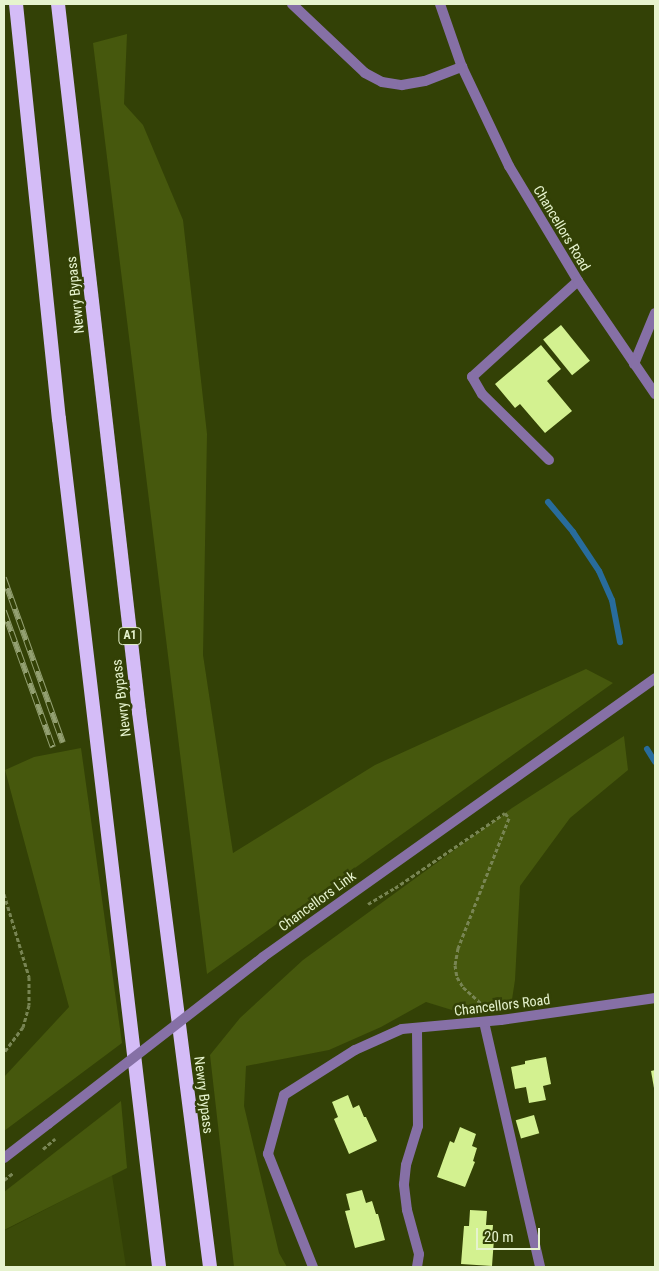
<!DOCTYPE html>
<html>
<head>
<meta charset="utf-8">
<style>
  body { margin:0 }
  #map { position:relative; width:659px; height:1271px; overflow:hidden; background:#334106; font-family:"Roboto Condensed",sans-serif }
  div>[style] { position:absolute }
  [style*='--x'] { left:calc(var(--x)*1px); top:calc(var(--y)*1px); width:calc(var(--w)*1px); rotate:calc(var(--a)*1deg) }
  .built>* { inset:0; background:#3b4b09 }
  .green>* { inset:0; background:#46580d }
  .stream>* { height:6px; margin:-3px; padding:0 3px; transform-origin:3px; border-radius:3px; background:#286c9c }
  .building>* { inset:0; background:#d3f190; transform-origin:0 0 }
  .path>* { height:3px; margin-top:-1.5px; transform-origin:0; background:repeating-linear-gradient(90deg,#788553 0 4px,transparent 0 6.5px) }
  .service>* { height:10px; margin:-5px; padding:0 5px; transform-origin:5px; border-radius:5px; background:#8670a6 }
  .minor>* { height:10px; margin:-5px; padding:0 5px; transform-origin:5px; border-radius:5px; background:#8670a6 }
  .tertiary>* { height:10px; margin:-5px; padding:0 5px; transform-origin:5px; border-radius:5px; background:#8670a6 }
  .trunk>* { height:14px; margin:-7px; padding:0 7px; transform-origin:7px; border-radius:7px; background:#d4bcf7 }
  .rail>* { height:5.5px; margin-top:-2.75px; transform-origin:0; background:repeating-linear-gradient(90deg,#334106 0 11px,#93a071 0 22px); box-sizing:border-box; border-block:1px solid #93a071 }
  .path-bridge>* { height:3px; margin-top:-1.5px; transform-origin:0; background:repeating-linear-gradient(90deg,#788553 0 4px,transparent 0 6.5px) }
  .minor-bridge>* { height:10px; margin:-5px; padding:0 5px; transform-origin:5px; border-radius:5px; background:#8670a6 }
  span { translate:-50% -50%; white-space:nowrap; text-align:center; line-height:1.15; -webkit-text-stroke:5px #334106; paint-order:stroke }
  .shield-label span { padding:1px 4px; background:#334106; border:1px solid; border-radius:4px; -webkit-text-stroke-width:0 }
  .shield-label { font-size:12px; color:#e6f3ce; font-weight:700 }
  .street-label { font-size:14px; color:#e6f3ce }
  .frame { position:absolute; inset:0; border:5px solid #e6f3ce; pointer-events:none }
  .scale { position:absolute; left:476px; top:1228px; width:64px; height:22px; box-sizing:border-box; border:2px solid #e6f3ce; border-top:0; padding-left:6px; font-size:15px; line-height:18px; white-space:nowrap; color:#e6f3ce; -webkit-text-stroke:4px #334106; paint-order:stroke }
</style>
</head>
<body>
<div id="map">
  <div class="built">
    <div style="clip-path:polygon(112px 1175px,126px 1267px,4px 1267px,4px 1231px)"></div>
  </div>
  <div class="green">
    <div style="clip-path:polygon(127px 34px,124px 104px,143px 125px,183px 220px,207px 434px,203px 655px,233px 853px,375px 765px,586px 669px,613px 683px,207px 974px,93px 43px)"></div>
    <div style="clip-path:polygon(624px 736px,628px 770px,570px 818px,520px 886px,515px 980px,511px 1006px,465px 1014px,426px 1002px,381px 1027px,329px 1050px,246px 1066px,244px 1106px,279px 1253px,287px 1267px,234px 1267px,210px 1055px,240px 1018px,303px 960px,512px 808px)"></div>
    <div style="clip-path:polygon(81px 748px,122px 1043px,4px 1131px,4px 1077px,69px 1007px,5px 770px,34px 757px)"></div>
    <div style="clip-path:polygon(121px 1101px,127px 1168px,4px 1230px,4px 1192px)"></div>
  </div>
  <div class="stream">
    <div style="--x:548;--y:502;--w:39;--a:50"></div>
    <div style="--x:573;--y:532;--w:47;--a:56.3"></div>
    <div style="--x:599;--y:571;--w:32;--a:66"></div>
    <div style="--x:612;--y:600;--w:43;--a:79.2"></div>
    <div style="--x:647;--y:749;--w:15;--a:58"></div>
  </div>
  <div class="building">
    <div style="left:561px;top:325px;width:46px;height:23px;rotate:51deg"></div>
    <div style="clip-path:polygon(541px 345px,561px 369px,547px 381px,572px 411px,545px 433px,520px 404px,515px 408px,495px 384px)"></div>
    <div style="clip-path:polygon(546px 1057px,551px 1084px,543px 1086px,546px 1100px,529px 1103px,526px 1087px,515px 1089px,511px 1067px,525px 1064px,525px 1061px)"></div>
    <div style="clip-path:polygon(655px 1070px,655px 1088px,654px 1088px,651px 1071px)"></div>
    <div style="clip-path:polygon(348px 1095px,353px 1108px,359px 1105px,364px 1117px,366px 1117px,377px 1141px,349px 1154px,334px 1119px,338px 1117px,332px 1102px)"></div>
    <div style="left:534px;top:1115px;width:19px;height:19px;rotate:74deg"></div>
    <div style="clip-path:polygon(460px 1127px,476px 1134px,472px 1146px,477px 1148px,473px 1161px,475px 1162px,465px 1187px,437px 1177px,450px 1141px,454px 1143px)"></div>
    <div style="clip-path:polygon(362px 1190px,366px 1203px,372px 1201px,376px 1214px,378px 1214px,385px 1240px,355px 1248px,345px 1211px,350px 1210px,346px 1194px)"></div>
    <div style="clip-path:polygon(470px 1210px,487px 1211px,486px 1225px,493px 1225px,492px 1239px,494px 1239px,492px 1266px,461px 1264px,464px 1226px,469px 1226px)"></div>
  </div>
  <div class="path">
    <div style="--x:4;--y:894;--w:87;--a:73.2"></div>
    <div style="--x:29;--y:977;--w:28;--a:90"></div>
    <div style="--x:29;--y:1005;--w:23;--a:105"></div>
    <div style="--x:23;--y:1027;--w:31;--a:127"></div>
    <div style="--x:368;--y:904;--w:31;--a:-31"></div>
    <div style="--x:395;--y:888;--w:133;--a:-34.3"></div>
    <div style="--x:505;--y:813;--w:6;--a:51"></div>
    <div style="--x:509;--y:818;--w:140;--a:111.4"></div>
    <div style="--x:458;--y:948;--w:17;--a:100"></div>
    <div style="--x:455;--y:965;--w:12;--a:81"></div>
    <div style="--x:457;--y:977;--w:12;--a:59"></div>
    <div style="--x:463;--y:987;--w:30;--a:42"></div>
    <div style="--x:4;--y:1180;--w:11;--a:-38"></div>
  </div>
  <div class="service">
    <div style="--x:634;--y:364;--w:55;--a:-67.6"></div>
    <div style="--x:549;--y:460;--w:94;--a:-135.4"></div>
    <div style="--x:482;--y:394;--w:20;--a:-120"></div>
    <div style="--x:472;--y:377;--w:143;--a:-42.2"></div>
    <div style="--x:484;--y:1022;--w:251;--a:77.1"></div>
    <div style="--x:313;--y:1267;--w:122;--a:-111.7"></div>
    <div style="--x:268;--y:1154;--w:61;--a:-74.8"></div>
    <div style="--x:284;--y:1095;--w:84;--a:-32.4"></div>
  </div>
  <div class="minor">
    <div style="--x:292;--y:4;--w:100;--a:43.4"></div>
    <div style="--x:365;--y:73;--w:19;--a:28"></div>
    <div style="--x:382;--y:82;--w:20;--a:9"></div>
    <div style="--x:402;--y:85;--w:23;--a:-10"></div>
    <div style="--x:425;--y:81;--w:40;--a:-21"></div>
    <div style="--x:263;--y:957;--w:481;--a:-35.4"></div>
    <div style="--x:355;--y:1050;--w:51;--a:-24.1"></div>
    <div style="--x:402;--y:1029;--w:99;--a:-5.2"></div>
    <div style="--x:501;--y:1020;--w:156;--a:-8.1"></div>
    <div style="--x:4;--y:1158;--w:56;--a:-37.7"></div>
    <div style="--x:417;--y:1267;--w:13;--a:-81"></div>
    <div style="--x:419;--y:1254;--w:46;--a:-105.3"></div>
    <div style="--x:407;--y:1210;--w:26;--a:-97"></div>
    <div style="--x:404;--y:1184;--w:19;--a:-84"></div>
    <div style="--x:406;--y:1165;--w:41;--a:-72.9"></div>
    <div style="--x:418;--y:1126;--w:98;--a:-90.6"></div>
  </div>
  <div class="tertiary">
    <div style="--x:440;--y:4;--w:67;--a:70.8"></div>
    <div style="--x:462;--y:67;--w:110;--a:64.6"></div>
    <div style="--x:509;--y:166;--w:134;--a:59"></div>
    <div style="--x:578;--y:281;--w:137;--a:55.7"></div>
  </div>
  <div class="trunk">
    <div style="--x:16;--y:4;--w:417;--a:84.1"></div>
    <div style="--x:59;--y:419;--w:854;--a:83.27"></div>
    <div style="--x:58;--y:4;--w:713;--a:83.47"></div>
    <div style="--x:139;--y:712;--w:560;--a:82.71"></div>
  </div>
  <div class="rail">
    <div style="--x:4;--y:578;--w:175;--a:70.3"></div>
    <div style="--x:4;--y:611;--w:145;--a:70.2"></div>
  </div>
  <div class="path-bridge">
    <div style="--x:43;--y:1149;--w:16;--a:-40"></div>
  </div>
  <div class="minor-bridge">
    <div style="--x:48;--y:1124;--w:272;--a:-37.8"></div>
  </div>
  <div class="shield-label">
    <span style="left:130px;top:636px">A1</span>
  </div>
  <div class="street-label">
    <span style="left:562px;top:228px;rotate:59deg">Chancellors Road</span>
    <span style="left:75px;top:295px;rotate:-96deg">Newry Bypass</span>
    <span style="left:121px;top:698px;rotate:-97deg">Newry Bypass</span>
    <span style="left:317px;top:901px;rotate:-36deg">Chancellors Link</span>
    <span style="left:502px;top:1005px;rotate:-7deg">Chancellors Road</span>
    <span style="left:204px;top:1095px;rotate:83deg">Newry Bypass</span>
  </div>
  <div class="frame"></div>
  <div class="scale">20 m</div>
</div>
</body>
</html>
